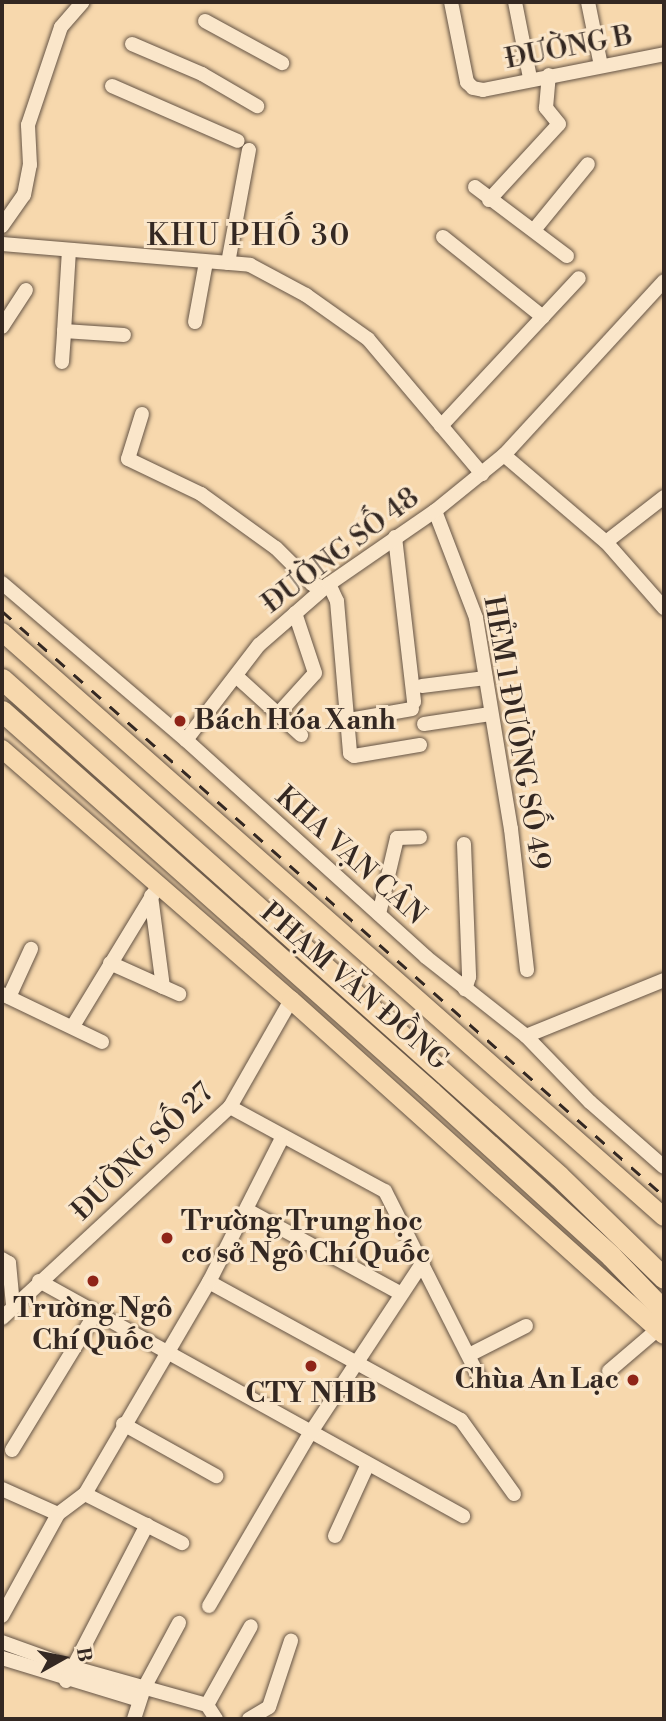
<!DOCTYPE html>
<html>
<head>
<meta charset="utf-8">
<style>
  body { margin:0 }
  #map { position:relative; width:666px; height:1721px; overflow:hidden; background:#f7d8ad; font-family:"Libre Bodoni",serif }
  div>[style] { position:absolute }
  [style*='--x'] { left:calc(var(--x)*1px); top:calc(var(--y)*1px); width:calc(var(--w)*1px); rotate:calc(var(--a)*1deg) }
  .roads { filter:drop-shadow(0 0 2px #655445) drop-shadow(0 0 2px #655445) }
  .minor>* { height:14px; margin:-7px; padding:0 7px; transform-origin:7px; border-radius:7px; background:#fae6ca }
  .major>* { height:18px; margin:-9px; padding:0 9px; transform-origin:9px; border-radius:9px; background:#f7d8ad }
  .highway>* { height:21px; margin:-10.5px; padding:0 10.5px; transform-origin:10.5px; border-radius:10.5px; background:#f7d8ad }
  .rail>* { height:2.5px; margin-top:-1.25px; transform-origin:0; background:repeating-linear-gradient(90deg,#342822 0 12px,transparent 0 24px) }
  .dots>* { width:19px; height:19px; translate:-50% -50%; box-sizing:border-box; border:4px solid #fae6ca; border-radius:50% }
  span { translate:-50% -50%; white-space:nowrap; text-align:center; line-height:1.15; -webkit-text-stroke:6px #fae6ca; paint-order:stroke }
  .street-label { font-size:28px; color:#342822 }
  .poi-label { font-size:28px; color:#342822; font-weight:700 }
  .left { translate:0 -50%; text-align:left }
  .right { translate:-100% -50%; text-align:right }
  .neighbourhood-label { font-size:30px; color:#342822; letter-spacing:2px }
  .frame { position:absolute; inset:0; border:4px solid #342822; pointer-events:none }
  .north { position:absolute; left:28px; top:1623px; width:70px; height:70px; -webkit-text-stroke:5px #fae6ca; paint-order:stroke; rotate:81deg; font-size:19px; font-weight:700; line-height:28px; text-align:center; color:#342822 }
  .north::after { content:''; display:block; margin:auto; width:24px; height:32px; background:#342822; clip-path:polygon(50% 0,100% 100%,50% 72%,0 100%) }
</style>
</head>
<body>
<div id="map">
  <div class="roads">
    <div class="minor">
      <div style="--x:451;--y:2;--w:82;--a:78.7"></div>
      <div style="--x:467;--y:82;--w:8;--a:45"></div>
      <div style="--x:473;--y:88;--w:10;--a:11"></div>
      <div style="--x:483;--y:90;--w:185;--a:-11.2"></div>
      <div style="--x:515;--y:2;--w:77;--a:78.8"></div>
      <div style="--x:588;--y:2;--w:65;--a:78.5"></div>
      <div style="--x:205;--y:21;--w:88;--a:28.6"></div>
      <div style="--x:132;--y:44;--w:76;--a:23.2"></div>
      <div style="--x:202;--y:74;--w:64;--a:30.2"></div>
      <div style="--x:112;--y:86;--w:137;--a:23.6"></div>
      <div style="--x:475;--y:187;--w:115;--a:36.9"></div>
      <div style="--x:489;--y:200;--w:103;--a:-47.4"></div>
      <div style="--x:559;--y:124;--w:21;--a:-129"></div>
      <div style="--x:546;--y:108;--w:33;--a:-85"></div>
      <div style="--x:2;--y:226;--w:38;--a:-55"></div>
      <div style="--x:24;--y:195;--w:31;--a:-79"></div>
      <div style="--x:30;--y:165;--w:40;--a:-92.9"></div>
      <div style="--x:28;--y:125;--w:103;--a:-71.4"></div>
      <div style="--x:61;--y:27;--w:33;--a:-49"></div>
      <div style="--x:534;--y:230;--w:85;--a:-50.7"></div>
      <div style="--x:443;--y:237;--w:128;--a:38.7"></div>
      <div style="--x:2;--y:244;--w:249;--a:4.8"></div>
      <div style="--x:250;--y:265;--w:64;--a:28.2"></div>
      <div style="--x:306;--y:295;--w:76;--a:35.4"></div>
      <div style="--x:368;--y:339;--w:177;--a:49.8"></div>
      <div style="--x:69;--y:250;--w:81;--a:93.5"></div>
      <div style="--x:64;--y:331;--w:60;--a:3.8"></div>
      <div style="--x:228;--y:263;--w:115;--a:-79.5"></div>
      <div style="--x:195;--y:322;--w:61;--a:-79.6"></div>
      <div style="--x:2;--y:327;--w:44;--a:-57"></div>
      <div style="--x:62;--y:362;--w:31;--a:-86"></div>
      <div style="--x:142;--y:414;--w:47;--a:107.3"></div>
      <div style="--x:128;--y:459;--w:81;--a:25.6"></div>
      <div style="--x:201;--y:494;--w:92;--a:35.8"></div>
      <div style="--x:276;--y:548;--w:51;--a:45"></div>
      <div style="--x:312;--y:584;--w:13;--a:18"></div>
      <div style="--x:441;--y:426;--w:202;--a:-47"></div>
      <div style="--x:504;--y:455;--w:134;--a:40.5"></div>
      <div style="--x:606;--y:542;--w:88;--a:48.7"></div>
      <div style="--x:435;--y:511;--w:115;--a:69"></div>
      <div style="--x:476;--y:618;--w:214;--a:80.6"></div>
      <div style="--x:511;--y:829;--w:142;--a:83.5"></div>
      <div style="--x:395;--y:537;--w:166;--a:83.4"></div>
      <div style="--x:606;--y:542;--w:73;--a:-37.8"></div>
      <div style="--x:2;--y:583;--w:242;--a:40.5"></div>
      <div style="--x:186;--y:740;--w:324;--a:42.1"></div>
      <div style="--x:426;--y:957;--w:127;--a:38.3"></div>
      <div style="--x:526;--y:1036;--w:92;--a:45.9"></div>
      <div style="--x:590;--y:1102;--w:98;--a:41.3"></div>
      <div style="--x:329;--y:584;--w:19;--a:65"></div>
      <div style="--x:337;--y:601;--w:153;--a:85.1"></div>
      <div style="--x:350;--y:753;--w:5;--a:37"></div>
      <div style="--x:354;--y:756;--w:67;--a:-9.5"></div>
      <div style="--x:236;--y:676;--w:88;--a:42.2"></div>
      <div style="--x:422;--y:686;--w:64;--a:-7.2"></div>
      <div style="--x:278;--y:714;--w:55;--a:-47.9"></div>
      <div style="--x:315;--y:673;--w:63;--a:-108.4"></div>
      <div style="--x:349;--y:720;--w:64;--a:-9.9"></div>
      <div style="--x:424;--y:724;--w:67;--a:-8.6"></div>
      <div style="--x:186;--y:740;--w:120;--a:-52.5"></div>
      <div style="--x:259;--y:645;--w:93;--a:-41.1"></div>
      <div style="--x:329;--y:584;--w:129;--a:-34.6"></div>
      <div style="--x:435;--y:511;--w:89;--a:-39.1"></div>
      <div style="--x:504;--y:455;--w:236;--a:-47.4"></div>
      <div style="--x:464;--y:844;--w:133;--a:87.8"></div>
      <div style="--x:469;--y:977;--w:13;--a:108"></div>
      <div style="--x:151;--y:896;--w:92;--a:82.5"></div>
      <div style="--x:379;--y:914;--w:78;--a:-76.7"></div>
      <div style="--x:397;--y:838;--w:23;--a:-2"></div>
      <div style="--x:110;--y:963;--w:76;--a:24.2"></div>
      <div style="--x:2;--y:994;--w:111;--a:25.6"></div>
      <div style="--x:9;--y:997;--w:53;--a:-65.4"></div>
      <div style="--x:73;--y:1026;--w:164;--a:-58.7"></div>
      <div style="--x:526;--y:1036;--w:149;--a:-22.1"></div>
      <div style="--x:230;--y:1107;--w:176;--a:28.5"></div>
      <div style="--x:385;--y:1191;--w:208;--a:63.2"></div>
      <div style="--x:247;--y:1210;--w:174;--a:28.5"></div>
      <div style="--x:2;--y:1259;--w:8;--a:30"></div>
      <div style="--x:9;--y:1263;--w:42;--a:84.6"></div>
      <div style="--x:39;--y:1281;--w:485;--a:29"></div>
      <div style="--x:209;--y:1282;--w:287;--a:28.7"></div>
      <div style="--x:461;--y:1420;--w:91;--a:54.4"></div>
      <div style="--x:2;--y:1318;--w:311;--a:-42.8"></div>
      <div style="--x:230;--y:1107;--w:123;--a:-60.3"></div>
      <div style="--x:469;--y:1355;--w:64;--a:-27"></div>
      <div style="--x:609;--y:1371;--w:63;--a:-40.5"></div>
      <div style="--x:123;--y:1424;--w:107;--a:29.2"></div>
      <div style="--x:12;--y:1450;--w:159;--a:-58.6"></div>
      <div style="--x:2;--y:1489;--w:61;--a:24.1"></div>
      <div style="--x:85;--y:1494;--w:109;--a:26.8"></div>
      <div style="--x:335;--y:1536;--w:79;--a:-65.4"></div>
      <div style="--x:209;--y:1606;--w:198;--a:-59.7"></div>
      <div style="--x:309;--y:1435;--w:207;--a:-56.6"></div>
      <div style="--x:2;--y:1616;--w:116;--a:-61.2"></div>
      <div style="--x:58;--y:1514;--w:34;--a:-37"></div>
      <div style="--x:85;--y:1494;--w:246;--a:-59.7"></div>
      <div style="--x:209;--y:1282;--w:161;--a:-63.1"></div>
      <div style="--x:2;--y:1642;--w:73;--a:19.9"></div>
      <div style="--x:71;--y:1667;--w:141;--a:15.6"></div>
      <div style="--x:207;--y:1705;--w:17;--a:57"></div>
      <div style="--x:2;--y:1658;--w:143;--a:17"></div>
      <div style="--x:66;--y:1681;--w:176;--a:-62.6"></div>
      <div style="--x:207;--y:1705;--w:90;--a:-60.9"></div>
      <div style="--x:134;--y:1719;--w:33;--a:-72"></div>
      <div style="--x:144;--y:1688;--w:74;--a:-61.7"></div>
      <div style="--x:249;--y:1719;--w:23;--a:-31"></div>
      <div style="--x:269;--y:1707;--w:70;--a:-71.6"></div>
    </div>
    <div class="major">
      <div style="--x:2;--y:632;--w:883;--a:41.47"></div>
      <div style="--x:2;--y:749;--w:383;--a:41"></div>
      <div style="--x:291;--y:1000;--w:501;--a:41.93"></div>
    </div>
    <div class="highway">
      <div style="--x:2;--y:679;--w:746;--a:41.74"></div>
      <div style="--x:559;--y:1176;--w:146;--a:44.2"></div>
      <div style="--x:2;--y:711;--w:574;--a:41.61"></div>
      <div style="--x:431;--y:1092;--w:244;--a:42.3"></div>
      <div style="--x:611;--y:1256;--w:76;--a:46.1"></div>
    </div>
  </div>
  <div class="rail">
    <div style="--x:2;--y:611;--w:883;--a:41.47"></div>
  </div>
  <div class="dots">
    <div style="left:180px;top:721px;background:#8f2418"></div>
    <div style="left:167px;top:1238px;background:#8f2418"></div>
    <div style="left:93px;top:1281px;background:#8f2418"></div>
    <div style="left:311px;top:1366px;background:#8f2418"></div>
    <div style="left:633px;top:1380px;background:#8f2418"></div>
  </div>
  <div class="street-label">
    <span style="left:569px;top:48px;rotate:-11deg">ĐƯỜNG B</span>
    <span style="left:341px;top:551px;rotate:-37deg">ĐƯỜNG SỐ 48</span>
    <span style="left:516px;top:733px;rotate:80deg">HẺM 1 ĐƯỜNG SỐ 49</span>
    <span style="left:350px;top:856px;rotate:42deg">KHA VẠN CÂN</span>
    <span style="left:354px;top:987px;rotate:41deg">PHẠM VĂN ĐỒNG</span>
    <span style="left:143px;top:1152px;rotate:-44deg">ĐƯỜNG SỐ 27</span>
  </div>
  <div class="poi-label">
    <span class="left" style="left:194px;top:721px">Bách Hóa Xanh</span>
    <span class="left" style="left:181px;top:1238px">Trường Trung học<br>cơ sở Ngô Chí Quốc</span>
    <span style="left:93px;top:1325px">Trường Ngô<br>Chí Quốc</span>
    <span class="right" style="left:619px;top:1380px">Chùa An Lạc</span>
    <span style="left:311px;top:1394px">CTY NHB</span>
  </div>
  <div class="neighbourhood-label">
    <span style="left:249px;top:236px">KHU PHỐ 30</span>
  </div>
  <div class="frame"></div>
  <div class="north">B</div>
</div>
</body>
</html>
